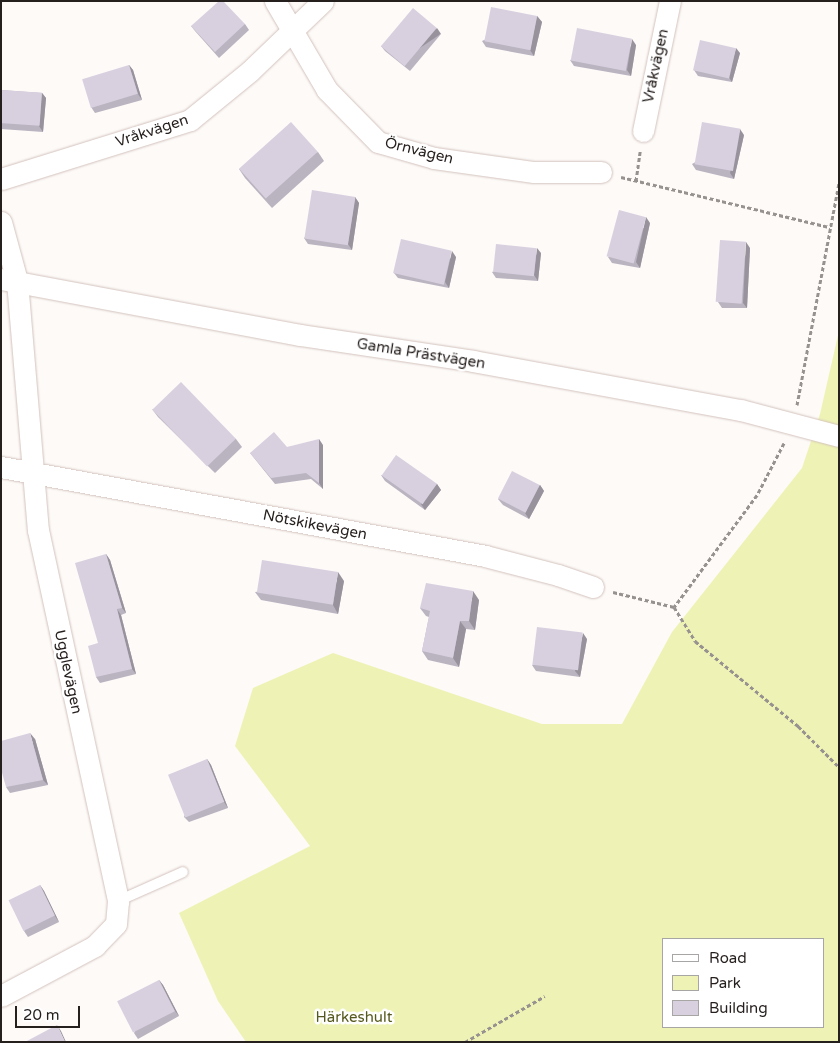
<!DOCTYPE html>
<html>
<head>
<meta charset="utf-8">
<style>
  body { margin:0 }
  #map { position:relative; width:840px; height:1043px; overflow:hidden; background:#fdfaf8; font-family:"Varela Round",sans-serif }
  div>[style] { position:absolute }
  [style*='--x'] { left:calc(var(--x)*1px); top:calc(var(--y)*1px); width:calc(var(--w)*1px); rotate:calc(var(--a)*1deg) }
  .green>* { inset:0; background:#eef3b5 }
  .path>* { height:3px; margin-top:-1.5px; transform-origin:0; background:repeating-linear-gradient(90deg,#979290 0 4px,transparent 0 6.5px) }
  .roads { filter:drop-shadow(0 0 1px #d3c2bc) drop-shadow(0 0 1px #d3c2bc) }
  .service>* { height:10px; margin:-5px; padding:0 5px; transform-origin:5px; border-radius:5px; background:#fff }
  .minor>* { height:21px; margin:-10.5px; padding:0 10.5px; transform-origin:10.5px; border-radius:10.5px; background:#fff }
  .wall>* { inset:0; background:#bab3c0 }
  .shaded-wall>* { inset:0; background:#97929c; transform-origin:0 0 }
  .building>* { inset:0; background:#d8d0df; transform-origin:0 0 }
  span { translate:-50% -50%; white-space:nowrap; text-align:center; line-height:1.15; -webkit-text-stroke:5px #fff; paint-order:stroke }
  .street-label { font-size:15px; color:#251f1d }
  .park-label { font-size:15px; color:#56591d }
  .frame { position:absolute; inset:0; border:2px solid #251f1d; pointer-events:none }
  .legend { position:absolute; left:662px; top:938px; width:162px; height:90px; box-sizing:border-box; background:#fff; border:1px solid #a8a5a5; margin:0; padding:6px 9px; list-style:none; font-size:15px; color:#251f1d }
  .legend li { display:flex; align-items:center; gap:10px; height:25px }
  .legend b { width:25px; border:1px solid #a8a5a5 }
  .scale { position:absolute; left:15px; top:1006px; width:65px; height:22px; box-sizing:border-box; border:2px solid #251f1d; border-top:0; padding-left:6px; font-size:15px; line-height:18px; white-space:nowrap; color:#251f1d; -webkit-text-stroke:4px #fff; paint-order:stroke }
</style>
</head>
<body>
<div id="map">
  <div class="green">
    <div style="clip-path:polygon(evenodd,839px 331px,839px 1042px,246px 1042px,218px 1001px,179px 913px,310px 846px,235px 746px,253px 688px,333px 653px,542px 724px,622px 724px,672px 632px,802px 468px,820px 414px,839px 331px,664px 939px,824px 939px,824px 1027px,664px 1027px,664px 939px)"></div>
  </div>
  <div class="path">
    <div style="--x:621;--y:177;--w:215;--a:13.5"></div>
    <div style="--x:636;--y:181;--w:30;--a:-82"></div>
    <div style="--x:797;--y:405;--w:227;--a:-79.3"></div>
    <div style="--x:784;--y:443;--w:59;--a:117.4"></div>
    <div style="--x:757;--y:495;--w:139;--a:126.5"></div>
    <div style="--x:674;--y:607;--w:40;--a:58"></div>
    <div style="--x:695;--y:641;--w:134;--a:39.5"></div>
    <div style="--x:798;--y:726;--w:58;--a:45"></div>
    <div style="--x:613;--y:592;--w:63;--a:13.8"></div>
    <div style="--x:465;--y:1042;--w:92;--a:-29.9"></div>
  </div>
  <div class="roads">
    <div class="service">
      <div style="--x:118;--y:901;--w:71;--a:-24"></div>
    </div>
    <div class="minor">
      <div style="--x:275;--y:1;--w:103;--a:59.7"></div>
      <div style="--x:327;--y:90;--w:73;--a:45.6"></div>
      <div style="--x:378;--y:142;--w:58;--a:15.9"></div>
      <div style="--x:434;--y:158;--w:101;--a:8"></div>
      <div style="--x:534;--y:172;--w:67;--a:0"></div>
      <div style="--x:643;--y:131;--w:133;--a:-78.3"></div>
      <div style="--x:1;--y:179;--w:198;--a:-17.3"></div>
      <div style="--x:190;--y:120;--w:77;--a:-39.2"></div>
      <div style="--x:250;--y:71;--w:101;--a:-43.8"></div>
      <div style="--x:1;--y:222;--w:61;--a:74.8"></div>
      <div style="--x:17;--y:281;--w:250;--a:85.2"></div>
      <div style="--x:38;--y:530;--w:380;--a:77.8"></div>
      <div style="--x:118;--y:901;--w:23;--a:95"></div>
      <div style="--x:116;--y:924;--w:30;--a:134"></div>
      <div style="--x:95;--y:946;--w:106;--a:152"></div>
      <div style="--x:1;--y:279;--w:304;--a:10.6"></div>
      <div style="--x:300;--y:335;--w:175;--a:8.5"></div>
      <div style="--x:473;--y:361;--w:272;--a:10.4"></div>
      <div style="--x:741;--y:410;--w:101;--a:14.9"></div>
      <div style="--x:1;--y:467;--w:492;--a:10.4"></div>
      <div style="--x:485;--y:556;--w:75;--a:14.6"></div>
      <div style="--x:558;--y:575;--w:37;--a:19"></div>
    </div>
  </div>
  <div class="wall">
    <div style="clip-path:polygon(537px 16px,542px 22px,534px 56px,486px 47px,482px 41px)"></div>
    <div style="clip-path:polygon(245px 24px,249px 30px,219px 58px,195px 31px,191px 26px)"></div>
    <div style="clip-path:polygon(441px 34px,410px 71px,385px 51px,381px 46px)"></div>
    <div style="clip-path:polygon(636px 45px,631px 76px,574px 66px,570px 60px)"></div>
    <div style="clip-path:polygon(740px 53px,732px 82px,698px 76px,694px 70px)"></div>
    <div style="clip-path:polygon(129px 65px,133px 70px,142px 100px,95px 113px,91px 107px)"></div>
    <div style="clip-path:polygon(1px 90px,42px 93px,46px 98px,43px 132px,1px 129px)"></div>
    <div style="clip-path:polygon(744px 135px,734px 179px,696px 170px,692px 164px)"></div>
    <div style="clip-path:polygon(318px 152px,324px 161px,272px 208px,245px 178px,239px 169px)"></div>
    <div style="clip-path:polygon(355px 197px,359px 203px,352px 250px,308px 244px,304px 238px)"></div>
    <div style="clip-path:polygon(650px 223px,640px 268px,612px 263px,608px 257px)"></div>
    <div style="clip-path:polygon(750px 248px,747px 308px,722px 308px,718px 302px)"></div>
    <div style="clip-path:polygon(541px 253px,538px 281px,496px 278px,492px 272px)"></div>
    <div style="clip-path:polygon(456px 257px,449px 288px,398px 278px,394px 273px)"></div>
    <div style="clip-path:polygon(152px 409px,236px 439px,242px 447px,215px 473px,158px 417px)"></div>
    <div style="clip-path:polygon(323px 445px,323px 489px,311px 479px,275px 484px,250px 453px,287px 447px)"></div>
    <div style="clip-path:polygon(381px 475px,437px 484px,441px 490px,425px 510px,385px 481px)"></div>
    <div style="clip-path:polygon(540px 485px,544px 491px,529px 519px,503px 505px,498px 499px)"></div>
    <div style="clip-path:polygon(106px 554px,110px 560px,126px 613px,121px 615px,136px 674px,100px 683px,96px 677px,98px 643px)"></div>
    <div style="clip-path:polygon(344px 581px,338px 614px,261px 600px,255px 592px)"></div>
    <div style="clip-path:polygon(479px 600px,475px 630px,466px 629px,459px 667px,428px 660px,422px 651px,429px 617px,426px 616px,420px 608px)"></div>
    <div style="clip-path:polygon(587px 639px,580px 677px,536px 671px,532px 665px)"></div>
    <div style="clip-path:polygon(35px 739px,48px 785px,10px 793px,6px 787px)"></div>
    <div style="clip-path:polygon(207px 759px,211px 765px,228px 808px,189px 822px,184px 817px)"></div>
    <div style="clip-path:polygon(40px 885px,44px 891px,59px 922px,28px 937px,24px 931px)"></div>
    <div style="clip-path:polygon(159px 980px,163px 985px,179px 1016px,138px 1039px,134px 1033px)"></div>
  </div>
  <div class="shaded-wall">
    <div style="clip-path:polygon(537px 16px,542px 22px,534px 56px,530px 50px)"></div>
    <div style="left:437px;top:28px;width:7px;height:48px;rotate:56deg"></div>
    <div style="clip-path:polygon(632px 39px,636px 45px,631px 76px,627px 70px)"></div>
    <div style="clip-path:polygon(736px 48px,740px 53px,732px 82px,728px 76px)"></div>
    <div style="clip-path:polygon(129px 65px,133px 70px,142px 100px,138px 94px)"></div>
    <div style="clip-path:polygon(42px 93px,46px 98px,43px 132px,39px 126px)"></div>
    <div style="clip-path:polygon(740px 129px,744px 135px,734px 179px,730px 173px)"></div>
    <div style="clip-path:polygon(355px 197px,359px 203px,352px 250px,348px 244px)"></div>
    <div style="clip-path:polygon(646px 217px,650px 223px,640px 268px,636px 262px)"></div>
    <div style="clip-path:polygon(746px 242px,750px 248px,747px 308px,743px 303px)"></div>
    <div style="clip-path:polygon(537px 248px,541px 253px,538px 281px,534px 275px)"></div>
    <div style="clip-path:polygon(452px 251px,456px 257px,449px 288px,445px 282px)"></div>
    <div style="clip-path:polygon(319px 439px,323px 445px,323px 489px,319px 483px)"></div>
    <div style="clip-path:polygon(437px 484px,441px 490px,425px 510px,421px 504px)"></div>
    <div style="clip-path:polygon(540px 485px,544px 491px,529px 519px,525px 513px)"></div>
    <div style="clip-path:polygon(106px 554px,110px 560px,126px 613px,122px 608px)"></div>
    <div style="clip-path:polygon(338px 572px,344px 581px,338px 614px,333px 605px)"></div>
    <div style="clip-path:polygon(473px 591px,479px 600px,475px 630px,469px 621px)"></div>
    <div style="clip-path:polygon(117px 609px,121px 615px,136px 674px,132px 669px)"></div>
    <div style="clip-path:polygon(460px 621px,466px 629px,459px 667px,453px 658px)"></div>
    <div style="clip-path:polygon(583px 633px,587px 639px,580px 677px,575px 671px)"></div>
    <div style="clip-path:polygon(30px 733px,35px 739px,48px 785px,43px 780px)"></div>
    <div style="clip-path:polygon(207px 759px,211px 765px,228px 808px,224px 802px)"></div>
    <div style="clip-path:polygon(40px 885px,44px 891px,59px 922px,55px 916px)"></div>
    <div style="clip-path:polygon(159px 980px,163px 985px,179px 1016px,175px 1011px)"></div>
    <div style="clip-path:polygon(57px 1025px,61px 1031px,66px 1042px,65px 1042px)"></div>
  </div>
  <div class="building">
    <div style="clip-path:polygon(219px 1px,223px 1px,245px 24px,215px 52px,191px 26px)"></div>
    <div style="left:491px;top:7px;width:47px;height:35px;rotate:11deg"></div>
    <div style="left:413px;top:8px;width:31px;height:50px;rotate:40deg"></div>
    <div style="left:577px;top:28px;width:56px;height:33px;rotate:11deg"></div>
    <div style="left:700px;top:40px;width:37px;height:31px;rotate:13deg"></div>
    <div style="left:129px;top:65px;width:30px;height:49px;rotate:73deg"></div>
    <div style="left:1px;top:90px;width:41px;height:33px;rotate:4deg"></div>
    <div style="left:291px;top:122px;width:40px;height:70px;rotate:48deg"></div>
    <div style="left:702px;top:122px;width:39px;height:43px;rotate:10deg"></div>
    <div style="left:312px;top:190px;width:44px;height:49px;rotate:9deg"></div>
    <div style="left:619px;top:210px;width:28px;height:48px;rotate:15deg"></div>
    <div style="left:401px;top:239px;width:52px;height:35px;rotate:13deg"></div>
    <div style="left:720px;top:240px;width:26px;height:62px;rotate:4deg"></div>
    <div style="left:496px;top:244px;width:41px;height:28px;rotate:6deg"></div>
    <div style="left:181px;top:382px;width:79px;height:40px;rotate:46deg"></div>
    <div style="clip-path:polygon(274px 432px,287px 447px,319px 439px,319px 483px,306px 473px,271px 478px,250px 453px)"></div>
    <div style="left:396px;top:455px;width:50px;height:25px;rotate:35deg"></div>
    <div style="left:512px;top:471px;width:31px;height:31px;rotate:27deg"></div>
    <div style="clip-path:polygon(106px 554px,122px 608px,117px 609px,132px 669px,96px 677px,88px 646px,98px 643px,75px 563px)"></div>
    <div style="left:262px;top:560px;width:77px;height:33px;rotate:9deg"></div>
    <div style="clip-path:polygon(426px 583px,473px 591px,469px 621px,460px 621px,453px 658px,422px 651px,430px 611px,420px 608px)"></div>
    <div style="left:537px;top:627px;width:46px;height:38px;rotate:7deg"></div>
    <div style="clip-path:polygon(30px 733px,43px 780px,6px 787px,1px 769px,1px 741px)"></div>
    <div style="left:207px;top:759px;width:46px;height:42px;rotate:68deg"></div>
    <div style="left:40px;top:885px;width:34px;height:35px;rotate:64deg"></div>
    <div style="left:159px;top:980px;width:35px;height:47px;rotate:63deg"></div>
    <div style="clip-path:polygon(57px 1025px,65px 1042px,25px 1042px)"></div>
  </div>
  <div class="street-label">
    <span style="left:656px;top:66px;rotate:-78deg">Vråkvägen</span>
    <span style="left:152px;top:131px;rotate:-18deg">Vråkvägen</span>
    <span style="left:419px;top:151px;rotate:14deg">Örnvägen</span>
    <span style="left:421px;top:354px;rotate:9deg">Gamla Prästvägen</span>
    <span style="left:315px;top:525px;rotate:11deg">Nötskikevägen</span>
    <span style="left:68px;top:672px;rotate:78deg">Ugglevägen</span>
  </div>
  <div class="park-label">
    <span style="left:354px;top:1018px">Härkeshult</span>
  </div>
  <div class="frame"></div>
  <ul class="legend">
  <li><b style="height:6px;background:#fff"></b>Road</li>
  <li><b style="height:14px;background:#eef3b5"></b>Park</li>
  <li><b style="height:14px;background:#d8d0df"></b>Building</li>
  </ul>
  <div class="scale">20 m</div>
</div>
</body>
</html>
